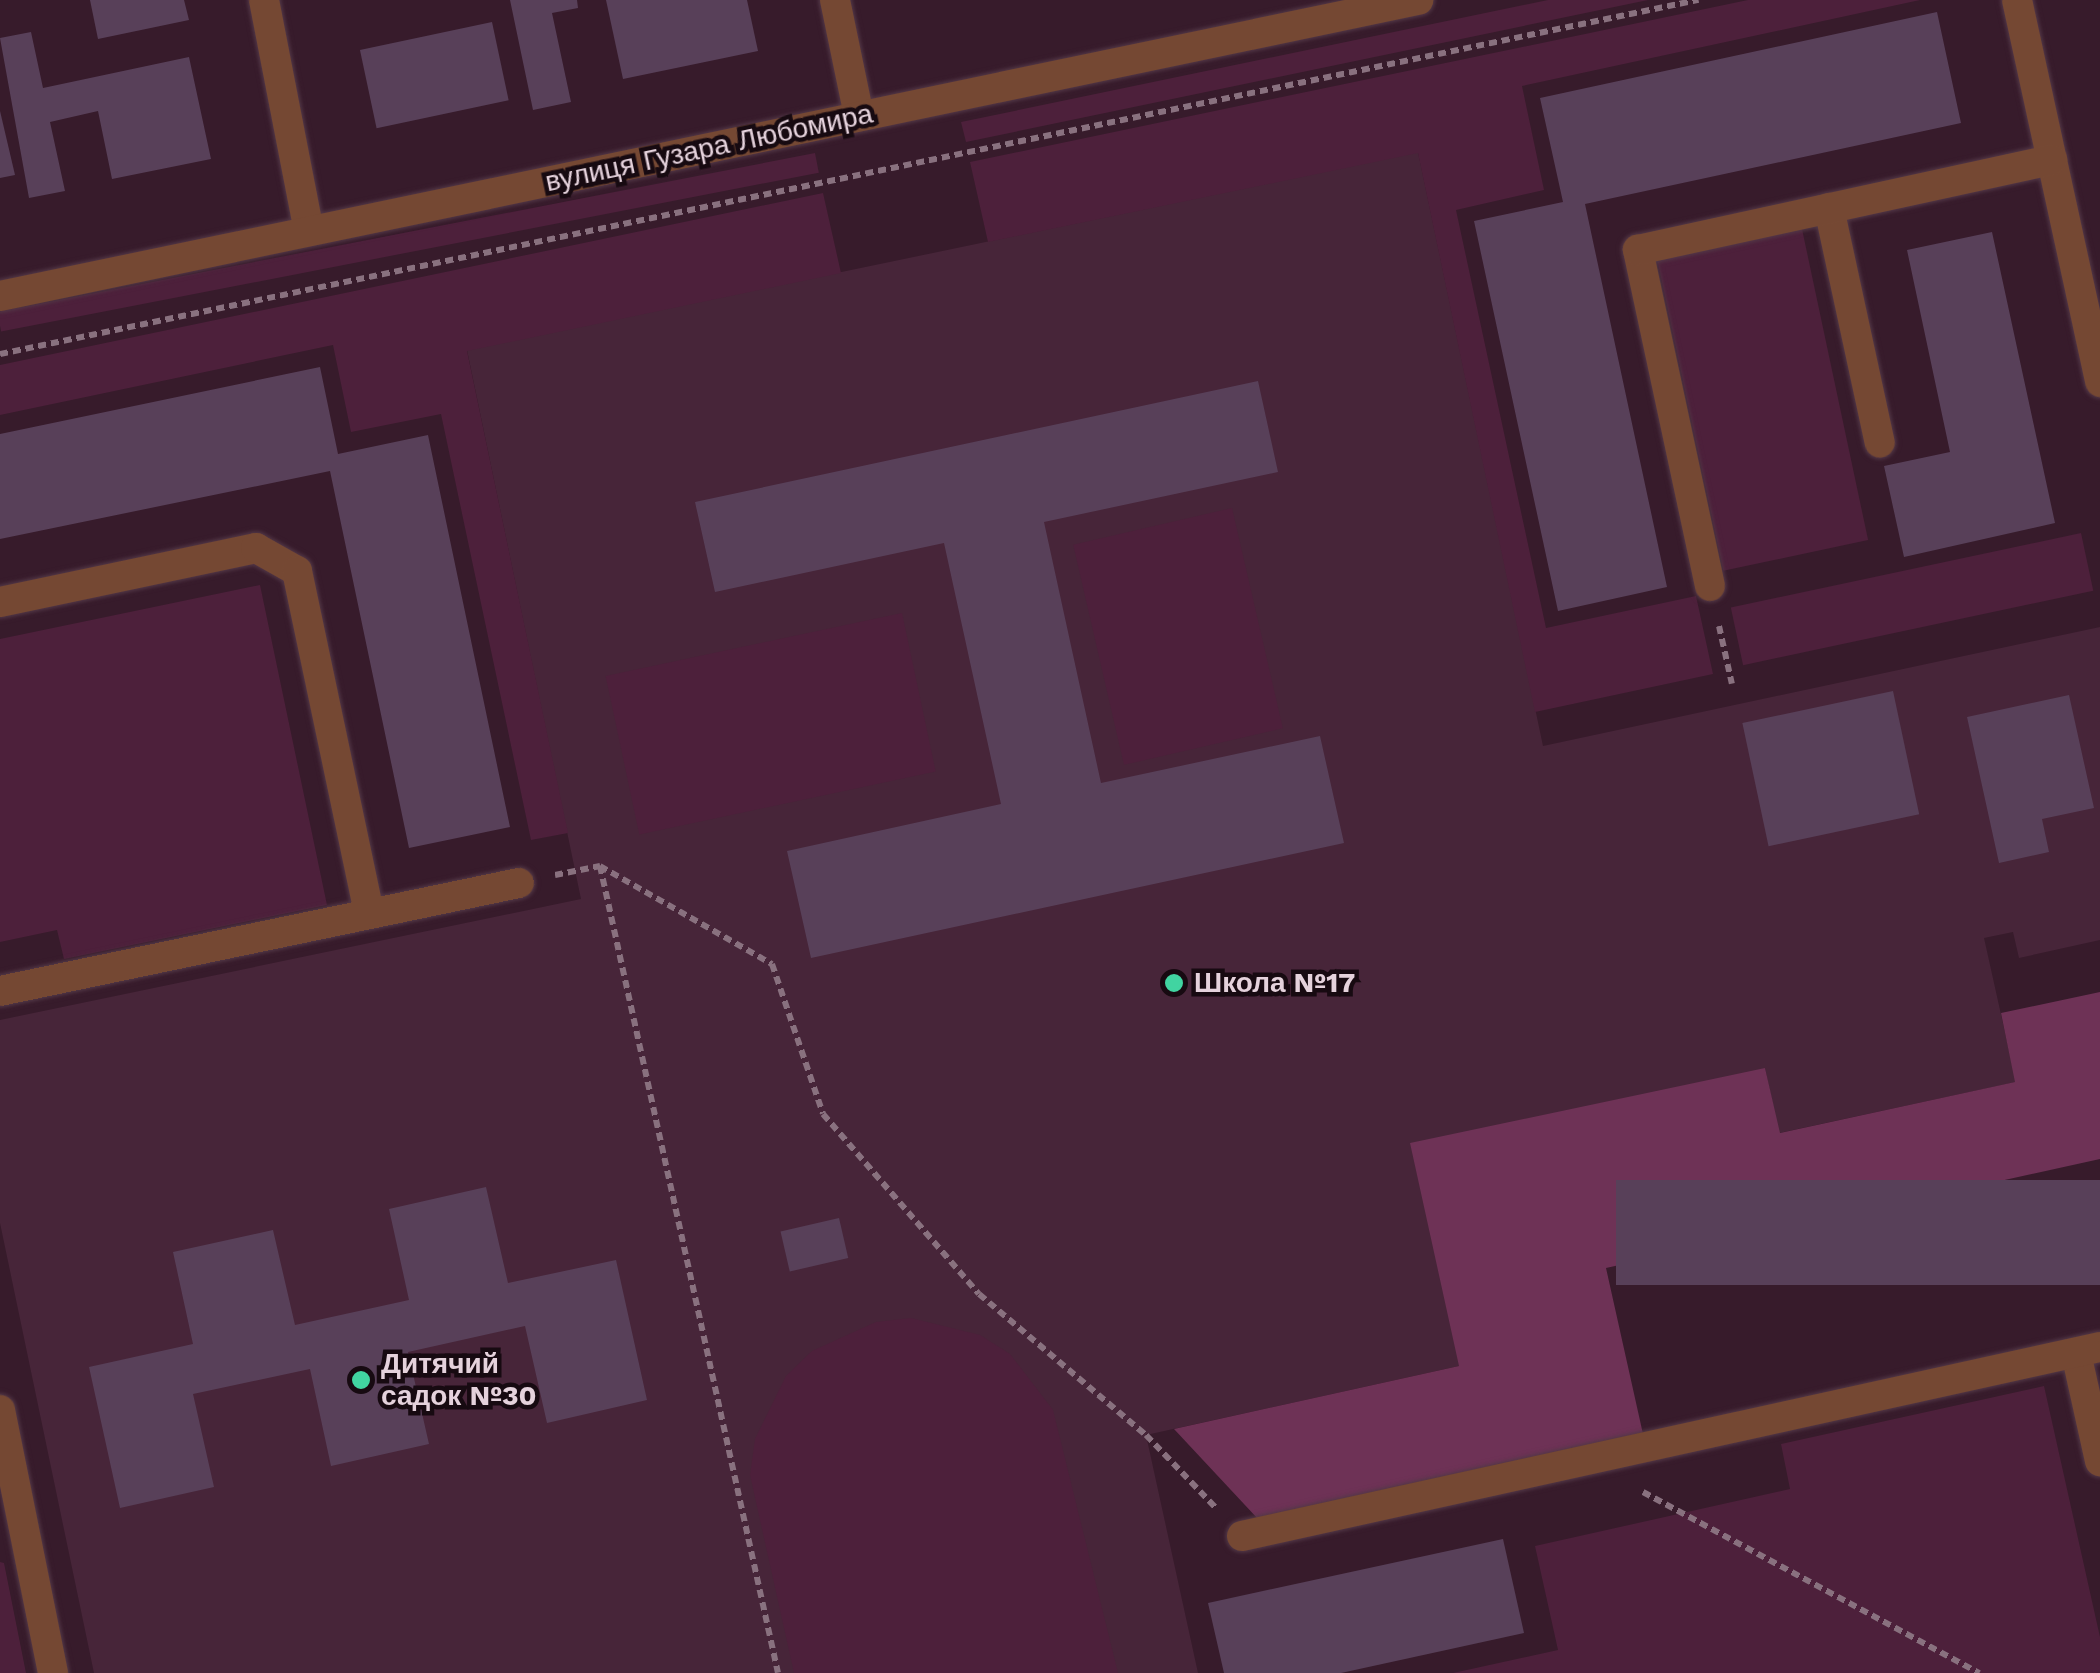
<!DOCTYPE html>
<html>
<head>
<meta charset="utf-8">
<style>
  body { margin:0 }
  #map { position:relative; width:2100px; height:1673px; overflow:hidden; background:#371b2b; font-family:"Work Sans",sans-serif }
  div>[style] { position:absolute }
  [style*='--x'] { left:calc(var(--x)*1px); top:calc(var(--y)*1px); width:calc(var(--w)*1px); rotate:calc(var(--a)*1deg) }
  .built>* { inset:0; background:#472539 }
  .green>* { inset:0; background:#4d203b; transform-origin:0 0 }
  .forest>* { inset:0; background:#6e3256 }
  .building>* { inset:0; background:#584059; transform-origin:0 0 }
  .path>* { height:6px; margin-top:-3px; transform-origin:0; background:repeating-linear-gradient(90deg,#89717f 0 8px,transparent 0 13px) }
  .roads { filter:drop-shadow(0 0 2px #533847) drop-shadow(0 0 2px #533847) }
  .minor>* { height:30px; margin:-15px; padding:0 15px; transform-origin:15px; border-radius:15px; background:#754833 }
  .dots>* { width:28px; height:28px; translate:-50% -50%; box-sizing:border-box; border:5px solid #170a11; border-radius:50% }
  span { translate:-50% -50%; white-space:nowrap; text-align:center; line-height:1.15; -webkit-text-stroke:9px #170a11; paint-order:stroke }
  .street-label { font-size:28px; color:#e5d2dc }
  .poi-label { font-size:28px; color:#e5d2dc; font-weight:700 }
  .left { translate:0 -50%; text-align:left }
</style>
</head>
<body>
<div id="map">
  <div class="built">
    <div style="clip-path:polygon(1418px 152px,1543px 746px,2100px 627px,2100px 940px,2019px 958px,2013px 932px,1984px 938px,2016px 1082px,1779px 1133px,1765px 1068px,1459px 1366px,1146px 1435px,1198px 1673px,94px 1673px,0 1223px,0 1020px,581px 899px,467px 350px)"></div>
  </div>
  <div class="green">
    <div style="clip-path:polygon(1548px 0,1648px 0,966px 142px,961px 122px)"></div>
    <div style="clip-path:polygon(1748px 0,1920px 0,1522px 86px,1544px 190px,1456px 210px,1546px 628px,1696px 596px,1713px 674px,1535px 712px,1418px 153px,988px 242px,970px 162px)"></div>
    <div style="left:815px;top:153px;width:20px;height:833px;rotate:79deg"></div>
    <div style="clip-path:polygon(823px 193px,841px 273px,467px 351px,568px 833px,531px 840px,441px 414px,351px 432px,333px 345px,0 415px,0 365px)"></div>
    <div style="left:1802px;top:229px;width:318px;height:148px;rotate:78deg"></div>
    <div style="left:1232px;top:508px;width:226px;height:163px;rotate:77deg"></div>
    <div style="left:2081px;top:533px;width:59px;height:358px;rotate:78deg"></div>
    <div style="clip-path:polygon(260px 585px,327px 905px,64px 959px,57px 930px,0 942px,0 639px)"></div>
    <div style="left:902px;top:613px;width:162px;height:303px;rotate:78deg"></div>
    <div style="clip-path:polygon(911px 1318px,980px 1335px,1010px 1354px,1053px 1410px,1118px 1673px,794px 1673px,750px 1475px,755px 1439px,786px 1376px,812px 1351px,876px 1322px)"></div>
    <div style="clip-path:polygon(2044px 1386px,2100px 1637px,2100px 1673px,1453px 1673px,1558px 1650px,1535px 1546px,1790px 1489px,1781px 1444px)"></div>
    <div style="clip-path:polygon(0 1562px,4px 1563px,26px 1673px,0 1673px)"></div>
  </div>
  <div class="forest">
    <div style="clip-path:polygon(2100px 992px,2100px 1159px,1606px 1268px,1643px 1434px,1258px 1519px,1174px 1429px,1459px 1366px,1410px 1143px,1765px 1068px,1780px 1133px,2015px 1082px,2001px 1013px)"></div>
  </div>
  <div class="building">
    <div style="clip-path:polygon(90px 0,184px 0,189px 20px,98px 39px)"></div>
    <div style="clip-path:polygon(510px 0,577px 0,578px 8px,552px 13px,571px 102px,533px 110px)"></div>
    <div style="clip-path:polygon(606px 0,747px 0,758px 51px,623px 79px)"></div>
    <div style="clip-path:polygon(1937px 12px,1961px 123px,1585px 204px,1667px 587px,1558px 611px,1474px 221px,1563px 202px,1540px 98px)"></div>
    <div style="left:492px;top:22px;width:80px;height:135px;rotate:78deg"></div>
    <div style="clip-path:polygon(31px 32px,43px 88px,189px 57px,211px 159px,112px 179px,98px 111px,50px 122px,65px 191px,29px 198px,0 38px)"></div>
    <div style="clip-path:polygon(0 111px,15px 175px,0 178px)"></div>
    <div style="clip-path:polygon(1992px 232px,2055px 523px,1904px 557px,1884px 466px,1950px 452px,1907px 250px)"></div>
    <div style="clip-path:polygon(320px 367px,338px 454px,428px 435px,510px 827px,409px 848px,330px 471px,0 539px,0 434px)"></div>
    <div style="clip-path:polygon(1258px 381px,1278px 472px,1044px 522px,1101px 783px,1320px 736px,1344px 843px,811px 958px,787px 851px,1001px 804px,944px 543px,715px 592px,695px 502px)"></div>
    <div style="left:1893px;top:691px;width:126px;height:154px;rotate:78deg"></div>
    <div style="clip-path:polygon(2069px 695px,2094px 808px,2042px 819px,2049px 852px,1999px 863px,1967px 717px)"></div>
    <div style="left:2100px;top:1180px;width:105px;height:484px;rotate:90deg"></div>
    <div style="clip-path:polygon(486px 1187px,508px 1283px,616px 1260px,647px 1400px,547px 1423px,525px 1326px,408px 1352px,429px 1444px,331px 1466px,310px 1369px,193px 1394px,214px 1487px,120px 1508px,89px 1367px,193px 1344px,173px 1252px,273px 1230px,295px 1325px,409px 1300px,389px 1209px)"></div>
    <div style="left:839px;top:1218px;width:41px;height:60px;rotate:77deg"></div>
    <div style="clip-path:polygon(1503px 1539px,1524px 1633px,1341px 1673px,1224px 1673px,1208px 1603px)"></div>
  </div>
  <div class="path">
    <div style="--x:0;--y:354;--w:1735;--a:-11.78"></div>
    <div style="--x:1719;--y:626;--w:59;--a:77.4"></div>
    <div style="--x:600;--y:866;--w:826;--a:77.56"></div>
    <div style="--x:555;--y:875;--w:46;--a:-11.3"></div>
    <div style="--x:600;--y:866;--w:198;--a:29.7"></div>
    <div style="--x:772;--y:964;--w:158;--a:71.2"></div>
    <div style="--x:823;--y:1114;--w:238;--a:49.1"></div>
    <div style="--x:979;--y:1294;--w:219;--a:40.2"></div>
    <div style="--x:1146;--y:1435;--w:103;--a:46.2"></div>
    <div style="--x:1643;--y:1492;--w:382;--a:28.3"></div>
  </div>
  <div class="roads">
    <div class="minor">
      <div style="--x:264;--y:0;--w:235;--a:79"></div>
      <div style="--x:835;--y:0;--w:118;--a:78.3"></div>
      <div style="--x:2017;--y:0;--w:391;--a:77.7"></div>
      <div style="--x:1829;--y:208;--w:240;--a:77.8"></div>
      <div style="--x:0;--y:296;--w:1449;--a:-11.79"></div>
      <div style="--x:1710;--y:586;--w:344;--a:-102.1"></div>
      <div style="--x:1638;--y:250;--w:424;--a:-12.3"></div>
      <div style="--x:0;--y:602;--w:262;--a:-11.9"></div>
      <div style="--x:256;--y:548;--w:47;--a:29.3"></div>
      <div style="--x:297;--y:571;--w:350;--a:78.1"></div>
      <div style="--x:0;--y:991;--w:530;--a:-11.76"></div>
      <div style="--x:2076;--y:1353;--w:111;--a:77.5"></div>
      <div style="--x:0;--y:1410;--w:268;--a:78.6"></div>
      <div style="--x:1242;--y:1536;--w:879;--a:-12.42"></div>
    </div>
  </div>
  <div class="dots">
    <div style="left:1174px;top:983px;background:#41d4a1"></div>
    <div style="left:361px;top:1380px;background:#41d4a1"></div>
  </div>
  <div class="street-label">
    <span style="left:709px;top:148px;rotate:-12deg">вулиця Гузара Любомира</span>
  </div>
  <div class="poi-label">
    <span class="left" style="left:1194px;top:983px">Школа №17</span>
    <span class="left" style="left:381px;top:1380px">Дитячий<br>садок №30</span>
  </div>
</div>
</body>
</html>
